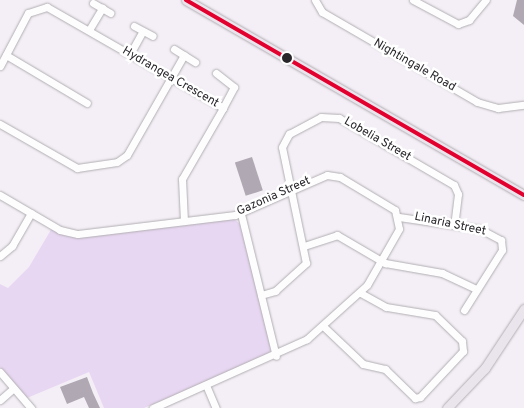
<!DOCTYPE html>
<html>
<head>
<meta charset="utf-8">
<style>
  body { margin:0 }
  #map { position:relative; width:524px; height:408px; overflow:hidden; background:#f4eff6; font-family:Overpass,sans-serif }
  div>[style] { position:absolute }
  [style*='--x'] { left:calc(var(--x)*1px); top:calc(var(--y)*1px); width:calc(var(--w)*1px); rotate:calc(var(--a)*1deg) }
  .green>* { inset:0; background:#e8d7f2 }
  .building>* { inset:0; background:#b0a9b4; transform-origin:0 0 }
  .roads { filter:drop-shadow(0 0 1px #b1aeb2) drop-shadow(0 0 1px #b1aeb2) }
  .minor>* { height:7px; margin:-3.5px; padding:0 3.5px; transform-origin:3.5px; border-radius:3.5px; background:#fdfdfe }
  .major>* { height:9px; margin:-4.5px; padding:0 4.5px; transform-origin:4.5px; border-radius:4.5px; background:#eae5ed }
  .bus-1>* { height:4px; margin:-2px; padding:0 2px; transform-origin:2px; border-radius:2px; background:#e2002f }
  .dots>* { width:14px; height:14px; translate:-50% -50%; box-sizing:border-box; border:2px solid #fff; border-radius:50% }
  span { translate:-50% -50%; white-space:nowrap; text-align:center; line-height:1.15; -webkit-text-stroke:5px #fff; paint-order:stroke }
  .street-label { font-size:12px; color:#29262b }
</style>
</head>
<body>
<div id="map">
  <div class="green">
    <div style="clip-path:polygon(233px 218px,241px 225px,271px 349px,267px 357px,144px 408px,104px 408px,89px 372px,27px 398px,0 367px,0 284px,8px 288px,29px 267px,52px 228px,77px 237px)"></div>
  </div>
  <div class="building">
    <div style="clip-path:polygon(517px 0,524px 0,524px 25px,513px 16px)"></div>
    <div style="left:252px;top:157px;width:35px;height:18px;rotate:72deg"></div>
    <div style="clip-path:polygon(87px 377px,93px 393px,100px 408px,89px 408px,84px 397px,67px 404px,60px 387px)"></div>
  </div>
  <div class="roads">
    <div class="minor">
      <div style="--x:315;--y:0;--w:14;--a:60"></div>
      <div style="--x:322;--y:12;--w:179;--a:30.1"></div>
      <div style="--x:477;--y:102;--w:22;--a:16"></div>
      <div style="--x:498;--y:108;--w:26;--a:-7"></div>
      <div style="--x:413;--y:0;--w:51;--a:28.1"></div>
      <div style="--x:458;--y:24;--w:12;--a:-20"></div>
      <div style="--x:469;--y:20;--w:26;--a:-50"></div>
      <div style="--x:93;--y:3;--w:20;--a:30"></div>
      <div style="--x:134;--y:26;--w:21;--a:28"></div>
      <div style="--x:89;--y:30;--w:26;--a:-59"></div>
      <div style="--x:174;--y:49;--w:25;--a:32"></div>
      <div style="--x:130;--y:54;--w:26;--a:-61"></div>
      <div style="--x:6;--y:55;--w:94;--a:30.7"></div>
      <div style="--x:0;--y:66;--w:60;--a:-62.2"></div>
      <div style="--x:28;--y:13;--w:20;--a:-18"></div>
      <div style="--x:47;--y:7;--w:203;--a:29.8"></div>
      <div style="--x:223;--y:108;--w:82;--a:120"></div>
      <div style="--x:182;--y:179;--w:42;--a:87.3"></div>
      <div style="--x:216;--y:73;--w:23;--a:38"></div>
      <div style="--x:234;--y:87;--w:24;--a:118"></div>
      <div style="--x:0;--y:124;--w:89;--a:29.7"></div>
      <div style="--x:77;--y:168;--w:40;--a:-8.5"></div>
      <div style="--x:117;--y:162;--w:12;--a:-35"></div>
      <div style="--x:127;--y:155;--w:115;--a:-60.3"></div>
      <div style="--x:0;--y:195;--w:69;--a:30.3"></div>
      <div style="--x:60;--y:230;--w:18;--a:13"></div>
      <div style="--x:78;--y:234;--w:158;--a:-6.9"></div>
      <div style="--x:235;--y:215;--w:100;--a:-23.5"></div>
      <div style="--x:327;--y:175;--w:13;--a:9"></div>
      <div style="--x:340;--y:177;--w:64;--a:31"></div>
      <div style="--x:395;--y:210;--w:19;--a:78"></div>
      <div style="--x:399;--y:229;--w:64;--a:119.7"></div>
      <div style="--x:367;--y:285;--w:81;--a:138"></div>
      <div style="--x:307;--y:339;--w:169;--a:155.9"></div>
      <div style="--x:241;--y:214;--w:146;--a:76.2"></div>
      <div style="--x:399;--y:217;--w:82;--a:8.4"></div>
      <div style="--x:480;--y:229;--w:24;--a:28"></div>
      <div style="--x:501;--y:240;--w:10;--a:84"></div>
      <div style="--x:502;--y:250;--w:71;--a:122.3"></div>
      <div style="--x:304;--y:246;--w:35;--a:-18"></div>
      <div style="--x:337;--y:235;--w:56;--a:30.3"></div>
      <div style="--x:385;--y:263;--w:58;--a:10"></div>
      <div style="--x:442;--y:273;--w:38;--a:25"></div>
      <div style="--x:0;--y:256;--w:16;--a:-40"></div>
      <div style="--x:12;--y:246;--w:38;--a:-60"></div>
      <div style="--x:261;--y:295;--w:15;--a:-16"></div>
      <div style="--x:275;--y:291;--w:42;--a:-42.1"></div>
      <div style="--x:306;--y:263;--w:118;--a:-101.7"></div>
      <div style="--x:282;--y:147;--w:15;--a:-62"></div>
      <div style="--x:289;--y:134;--w:36;--a:-28"></div>
      <div style="--x:321;--y:117;--w:18;--a:3"></div>
      <div style="--x:339;--y:118;--w:133;--a:30.2"></div>
      <div style="--x:454;--y:185;--w:10;--a:66"></div>
      <div style="--x:458;--y:194;--w:31;--a:97"></div>
      <div style="--x:323;--y:326;--w:55;--a:43.5"></div>
      <div style="--x:363;--y:364;--w:23;--a:13"></div>
      <div style="--x:385;--y:369;--w:42;--a:44"></div>
      <div style="--x:415;--y:398;--w:5;--a:-11"></div>
      <div style="--x:420;--y:397;--w:63;--a:-46.9"></div>
      <div style="--x:463;--y:351;--w:10;--a:-96"></div>
      <div style="--x:462;--y:341;--w:37;--a:-136"></div>
      <div style="--x:435;--y:315;--w:50;--a:-170.7"></div>
      <div style="--x:386;--y:307;--w:29;--a:-151"></div>
      <div style="--x:0;--y:372;--w:48;--a:49.3"></div>
      <div style="--x:206;--y:385;--w:25;--a:67"></div>
      <div style="--x:0;--y:400;--w:18;--a:-41"></div>
    </div>
    <div class="major">
      <div style="--x:186;--y:0;--w:390;--a:30"></div>
      <div style="--x:447;--y:408;--w:55;--a:-46.5"></div>
      <div style="--x:485;--y:368;--w:71;--a:-56.5"></div>
    </div>
  </div>
  <div class="bus-1">
    <div style="--x:186;--y:0;--w:390;--a:30"></div>
  </div>
  <div class="dots">
    <div style="left:287px;top:58px;background:#29262b"></div>
  </div>
  <div class="street-label">
    <span style="left:414px;top:66px;rotate:30deg">Nightingale Road</span>
    <span style="left:170px;top:78px;rotate:30deg">Hydrangea Crescent</span>
    <span style="left:377px;top:140px;rotate:30deg">Lobelia Street</span>
    <span style="left:274px;top:197px;rotate:-24deg">Gazonia Street</span>
    <span style="left:450px;top:225px;rotate:12deg">Linaria Street</span>
  </div>
</div>
</body>
</html>
